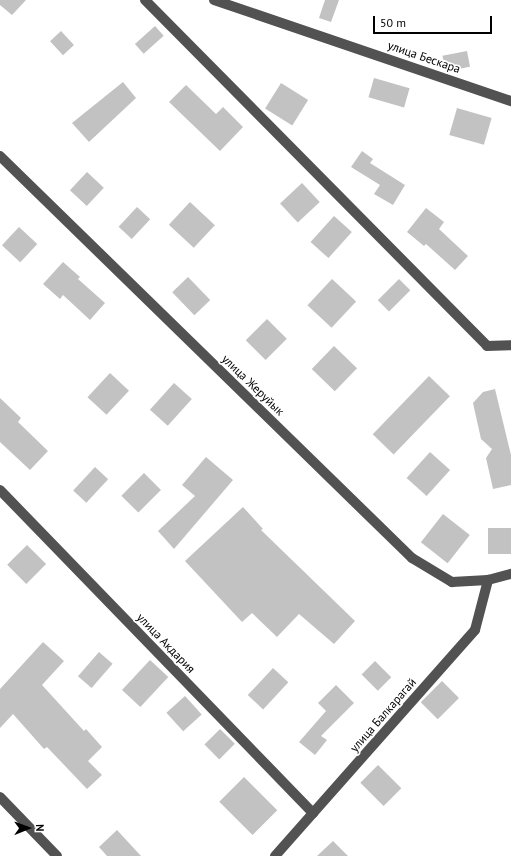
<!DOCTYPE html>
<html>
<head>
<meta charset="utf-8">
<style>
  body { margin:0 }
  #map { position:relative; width:511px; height:856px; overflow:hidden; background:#fff; font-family:"PT Sans",sans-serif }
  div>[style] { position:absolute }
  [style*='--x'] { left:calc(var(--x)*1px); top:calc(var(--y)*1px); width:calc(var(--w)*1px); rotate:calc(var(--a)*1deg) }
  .building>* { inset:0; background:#c2c2c2; transform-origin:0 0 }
  .minor>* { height:10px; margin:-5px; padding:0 5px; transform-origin:5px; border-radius:5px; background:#525252 }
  span { translate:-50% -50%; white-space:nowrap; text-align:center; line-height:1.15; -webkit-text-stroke:3.5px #fff; paint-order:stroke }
  .street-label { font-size:12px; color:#000 }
  .north { position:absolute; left:8px; top:808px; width:40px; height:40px; -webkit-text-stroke:3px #fff; paint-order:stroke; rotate:89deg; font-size:11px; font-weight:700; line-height:16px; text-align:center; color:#000 }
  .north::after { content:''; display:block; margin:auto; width:14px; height:18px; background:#000; clip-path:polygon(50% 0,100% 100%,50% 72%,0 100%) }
  .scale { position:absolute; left:373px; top:16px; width:119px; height:18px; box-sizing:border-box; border:2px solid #000; border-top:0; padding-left:5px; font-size:12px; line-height:14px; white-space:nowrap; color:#000; -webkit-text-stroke:3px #fff; paint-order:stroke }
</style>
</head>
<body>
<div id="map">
  <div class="building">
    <div style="clip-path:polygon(0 0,26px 0,12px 15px,0 5px)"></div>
    <div style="clip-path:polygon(325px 0,339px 0,331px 22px,319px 18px)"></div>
    <div style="left:155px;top:26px;width:13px;height:27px;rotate:48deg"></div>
    <div style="left:61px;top:31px;width:19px;height:15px;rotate:47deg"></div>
    <div style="left:467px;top:51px;width:16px;height:25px;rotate:79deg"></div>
    <div style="left:374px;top:78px;width:37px;height:20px;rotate:16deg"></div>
    <div style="clip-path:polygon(123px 82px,136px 98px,89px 142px,72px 123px)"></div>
    <div style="left:281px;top:83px;width:32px;height:30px;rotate:32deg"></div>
    <div style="clip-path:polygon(186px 85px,216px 114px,223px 107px,243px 127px,220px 151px,169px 102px)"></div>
    <div style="left:457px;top:108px;width:36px;height:28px;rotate:16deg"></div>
    <div style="clip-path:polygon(362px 151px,373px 159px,370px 163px,405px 185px,393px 205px,374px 194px,380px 185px,351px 167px)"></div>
    <div style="left:87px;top:172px;width:23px;height:25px;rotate:43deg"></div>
    <div style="left:302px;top:183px;width:26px;height:30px;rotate:47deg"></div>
    <div style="left:190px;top:202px;width:34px;height:31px;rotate:43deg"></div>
    <div style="left:137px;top:207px;width:18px;height:27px;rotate:43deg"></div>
    <div style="clip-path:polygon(426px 208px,444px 222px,439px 229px,468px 256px,455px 270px,426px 244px,424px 246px,407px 232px)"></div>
    <div style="left:334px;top:216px;width:24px;height:35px;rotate:42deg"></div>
    <div style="left:19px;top:227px;width:25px;height:25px;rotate:43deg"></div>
    <div style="clip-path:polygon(63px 262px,80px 277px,78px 279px,105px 303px,90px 320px,63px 295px,60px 299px,43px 284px)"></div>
    <div style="left:188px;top:277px;width:32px;height:22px;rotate:46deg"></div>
    <div style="left:332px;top:279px;width:33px;height:36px;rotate:43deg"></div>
    <div style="left:399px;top:279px;width:16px;height:30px;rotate:45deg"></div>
    <div style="left:267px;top:319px;width:28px;height:30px;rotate:45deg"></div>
    <div style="left:334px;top:346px;width:32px;height:32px;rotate:44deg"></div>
    <div style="left:110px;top:373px;width:26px;height:33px;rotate:43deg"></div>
    <div style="left:429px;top:376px;width:29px;height:81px;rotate:44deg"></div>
    <div style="left:174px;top:383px;width:24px;height:36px;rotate:42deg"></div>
    <div style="clip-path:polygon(495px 389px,511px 455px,511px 485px,493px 489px,486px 458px,492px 449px,481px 439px,473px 403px,483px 392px)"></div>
    <div style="clip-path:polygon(0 398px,21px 418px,18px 422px,48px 451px,30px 470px,0 442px)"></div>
    <div style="left:430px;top:452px;width:27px;height:35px;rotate:42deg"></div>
    <div style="clip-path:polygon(206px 457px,233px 480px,174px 549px,158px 531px,195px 496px,182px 485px)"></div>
    <div style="left:95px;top:467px;width:18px;height:32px;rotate:43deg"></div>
    <div style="left:144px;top:473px;width:24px;height:32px;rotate:45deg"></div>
    <div style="clip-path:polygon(243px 507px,263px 529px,261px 530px,355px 621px,334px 644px,299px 614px,277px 637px,252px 613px,242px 622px,185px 561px)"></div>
    <div style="left:443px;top:514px;width:34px;height:36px;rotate:38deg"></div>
    <div style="left:511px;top:528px;width:26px;height:23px;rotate:90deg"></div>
    <div style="left:27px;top:545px;width:27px;height:28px;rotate:45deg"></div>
    <div style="clip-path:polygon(43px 642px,64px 661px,42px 685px,84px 731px,86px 729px,102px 747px,88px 761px,102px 775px,87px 789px,47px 747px,44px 749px,13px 714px,0 728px,0 689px)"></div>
    <div style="left:99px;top:652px;width:18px;height:32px;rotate:41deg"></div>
    <div style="left:150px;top:660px;width:25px;height:41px;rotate:43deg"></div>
    <div style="left:375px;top:661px;width:23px;height:19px;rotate:45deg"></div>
    <div style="left:273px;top:668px;width:21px;height:37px;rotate:43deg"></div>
    <div style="left:442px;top:681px;width:24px;height:30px;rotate:45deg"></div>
    <div style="clip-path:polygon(336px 685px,354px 703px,321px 736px,327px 740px,315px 755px,299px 742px,326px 711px,318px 703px)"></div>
    <div style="left:185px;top:696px;width:25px;height:25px;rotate:48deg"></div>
    <div style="left:220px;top:729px;width:21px;height:22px;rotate:45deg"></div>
    <div style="left:378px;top:765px;width:33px;height:25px;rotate:45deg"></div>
    <div style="left:244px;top:777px;width:47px;height:35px;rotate:45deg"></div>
    <div style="clip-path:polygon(117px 830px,141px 856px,107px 856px,99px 847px)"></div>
    <div style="clip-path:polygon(333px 841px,348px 856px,317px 856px)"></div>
  </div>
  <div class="minor">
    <div style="--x:145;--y:0;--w:486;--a:45.3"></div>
    <div style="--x:487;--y:346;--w:24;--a:-2"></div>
    <div style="--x:214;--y:0;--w:314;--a:18.8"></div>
    <div style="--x:0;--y:156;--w:576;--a:44.3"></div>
    <div style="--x:412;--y:558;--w:47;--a:31"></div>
    <div style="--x:452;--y:582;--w:36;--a:-3"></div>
    <div style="--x:488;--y:580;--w:24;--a:-15"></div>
    <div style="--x:0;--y:490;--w:450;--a:45.9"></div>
    <div style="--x:0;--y:797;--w:82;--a:46"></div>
    <div style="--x:275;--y:856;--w:302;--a:-48.5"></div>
    <div style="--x:475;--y:630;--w:52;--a:-75.4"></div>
  </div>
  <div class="street-label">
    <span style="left:424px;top:57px;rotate:19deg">улица Бескара</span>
    <span style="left:253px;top:385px;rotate:44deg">улица Жеруйык</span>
    <span style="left:166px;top:643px;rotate:46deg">улица Акдария</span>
    <span style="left:383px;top:715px;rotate:-49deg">улица Балкарагай</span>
  </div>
  <div class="north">N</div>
  <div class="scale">50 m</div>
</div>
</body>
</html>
